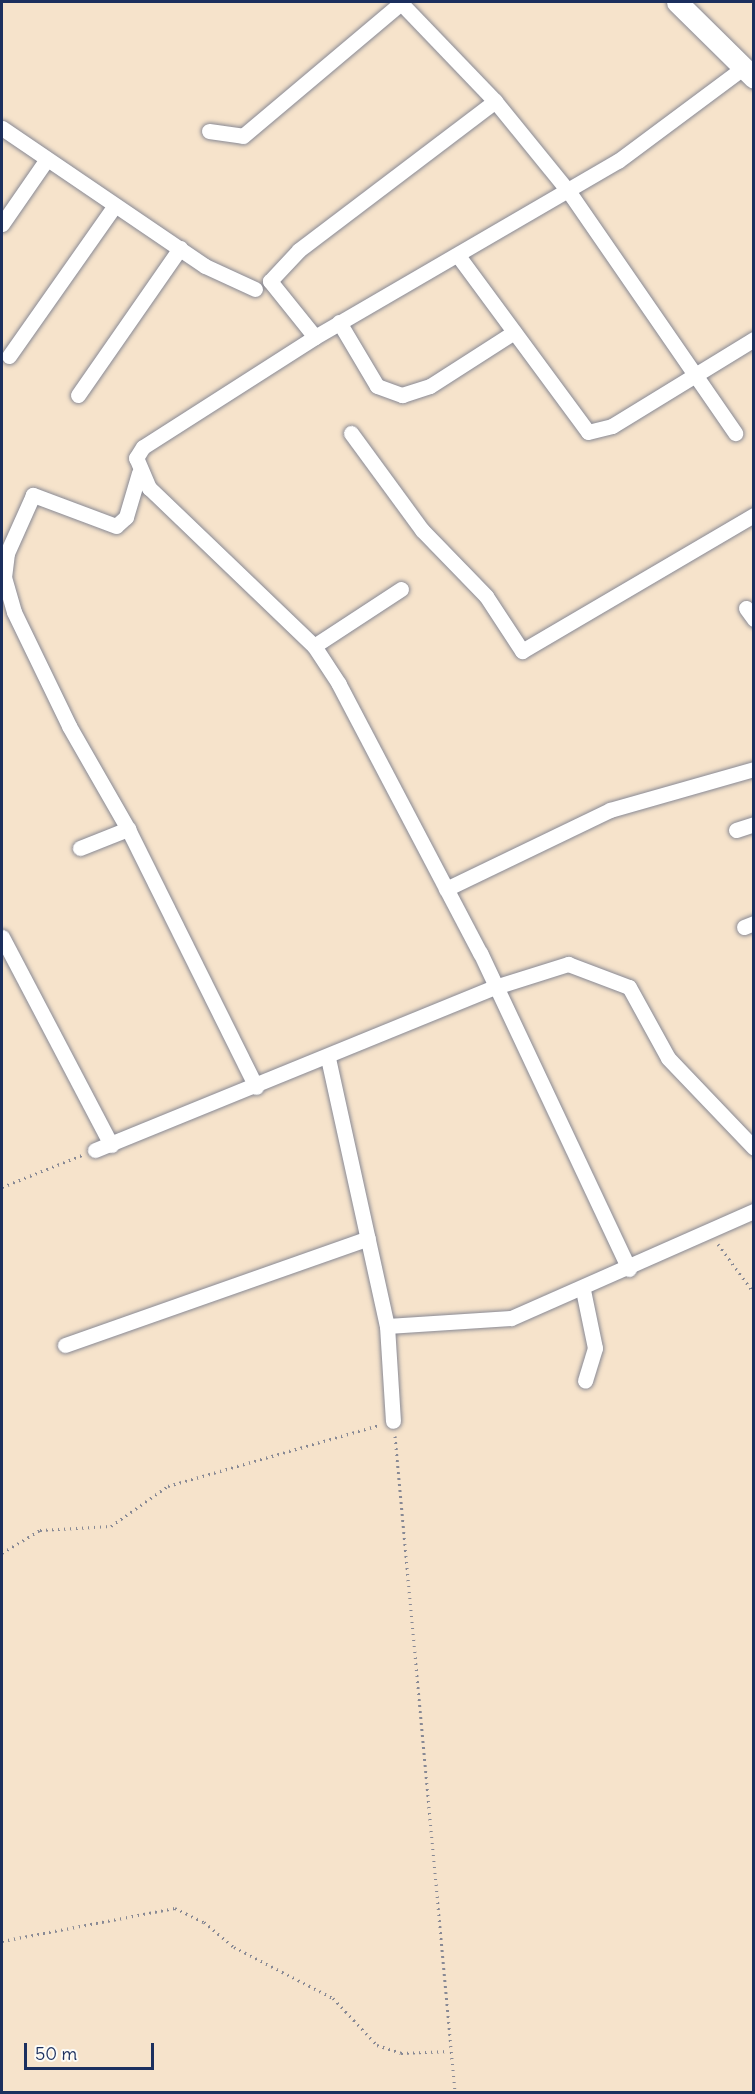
<!DOCTYPE html>
<html>
<head>
<meta charset="utf-8">
<style>
  body { margin:0 }
  #map { position:relative; width:755px; height:2094px; overflow:hidden; background:#f6e3cb; font-family:Delius,sans-serif }
  div>[style] { position:absolute }
  [style*='--x'] { left:calc(var(--x)*1px); top:calc(var(--y)*1px); width:calc(var(--w)*1px); rotate:calc(var(--a)*1deg) }
  .path>* { height:3px; margin-top:-1.5px; transform-origin:0; background:repeating-linear-gradient(90deg,#888994 0 1.5px,transparent 0 6px) }
  .roads { filter:drop-shadow(0 0 2px #888994) drop-shadow(0 0 2px #888994) }
  .street>* { height:15px; margin:-7.5px; padding:0 7.5px; transform-origin:7.5px; border-radius:7.5px; background:#fff }
  .secondary>* { height:21px; margin:-10.5px; padding:0 10.5px; transform-origin:10.5px; border-radius:10.5px; background:#fff }
  span { translate:-50% -50%; white-space:nowrap; text-align:center; line-height:1.15; -webkit-text-stroke:4.5px #fdfcf7; paint-order:stroke }
  .frame { position:absolute; inset:0; border:3px solid #1b2f5e; pointer-events:none }
  .scale { position:absolute; left:24px; top:2043px; width:130px; height:27px; box-sizing:border-box; border:3px solid #1b2f5e; border-top:0; padding-left:8px; font-size:18px; line-height:21px; white-space:nowrap; color:#1b2f5e; -webkit-text-stroke:4px #fdfcf7; paint-order:stroke }
</style>
</head>
<body>
<div id="map">
  <div class="path">
    <div style="--x:2;--y:1187;--w:86;--a:-21.8"></div>
    <div style="--x:718;--y:1244;--w:61;--a:53.7"></div>
    <div style="--x:395;--y:1436;--w:659;--a:84.77"></div>
    <div style="--x:2;--y:1553;--w:44;--a:-31.2"></div>
    <div style="--x:40;--y:1530;--w:71;--a:-3.2"></div>
    <div style="--x:111;--y:1526;--w:70;--a:-35.1"></div>
    <div style="--x:168;--y:1486;--w:220;--a:-16.1"></div>
    <div style="--x:2;--y:1941;--w:176;--a:-10.8"></div>
    <div style="--x:175;--y:1908;--w:32;--a:26"></div>
    <div style="--x:204;--y:1922;--w:39;--a:40"></div>
    <div style="--x:234;--y:1947;--w:111;--a:27.3"></div>
    <div style="--x:333;--y:1998;--w:64;--a:46.9"></div>
    <div style="--x:377;--y:2045;--w:25;--a:18"></div>
    <div style="--x:401;--y:2053;--w:48;--a:-2.4"></div>
  </div>
  <div class="roads">
    <div class="street">
      <div style="--x:400;--y:2;--w:137;--a:46.2"></div>
      <div style="--x:495;--y:101;--w:117;--a:50.9"></div>
      <div style="--x:569;--y:192;--w:293;--a:55.4"></div>
      <div style="--x:2;--y:128;--w:245;--a:34.2"></div>
      <div style="--x:205;--y:266;--w:55;--a:24.7"></div>
      <div style="--x:209;--y:131;--w:34;--a:8"></div>
      <div style="--x:243;--y:136;--w:207;--a:-40.1"></div>
      <div style="--x:2;--y:224;--w:79;--a:-55.3"></div>
      <div style="--x:459;--y:257;--w:217;--a:53.6"></div>
      <div style="--x:588;--y:432;--w:25;--a:-14"></div>
      <div style="--x:612;--y:426;--w:167;--a:-31.5"></div>
      <div style="--x:339;--y:322;--w:74;--a:59.3"></div>
      <div style="--x:377;--y:386;--w:27;--a:20"></div>
      <div style="--x:402;--y:395;--w:29;--a:-18"></div>
      <div style="--x:430;--y:386;--w:100;--a:-32.7"></div>
      <div style="--x:315;--y:337;--w:72;--a:-128.8"></div>
      <div style="--x:270;--y:281;--w:42;--a:-46.9"></div>
      <div style="--x:299;--y:250;--w:246;--a:-37.2"></div>
      <div style="--x:9;--y:356;--w:184;--a:-54.9"></div>
      <div style="--x:78;--y:395;--w:179;--a:-55.2"></div>
      <div style="--x:351;--y:433;--w:120;--a:53.8"></div>
      <div style="--x:422;--y:530;--w:92;--a:45.9"></div>
      <div style="--x:486;--y:596;--w:66;--a:56.8"></div>
      <div style="--x:522;--y:651;--w:269;--a:-30.4"></div>
      <div style="--x:139;--y:473;--w:46;--a:106.5"></div>
      <div style="--x:126;--y:517;--w:13;--a:138"></div>
      <div style="--x:116;--y:526;--w:89;--a:-159.5"></div>
      <div style="--x:33;--y:495;--w:64;--a:114.1"></div>
      <div style="--x:7;--y:553;--w:24;--a:97"></div>
      <div style="--x:4;--y:577;--w:36;--a:74"></div>
      <div style="--x:14;--y:612;--w:127;--a:64.2"></div>
      <div style="--x:69;--y:726;--w:119;--a:60.2"></div>
      <div style="--x:128;--y:829;--w:288;--a:63.6"></div>
      <div style="--x:746;--y:608;--w:14;--a:54"></div>
      <div style="--x:314;--y:646;--w:104;--a:-33.2"></div>
      <div style="--x:736;--y:830;--w:19;--a:-18"></div>
      <div style="--x:80;--y:848;--w:52;--a:-21.6"></div>
      <div style="--x:446;--y:889;--w:182;--a:-25.7"></div>
      <div style="--x:610;--y:810;--w:150;--a:-15.9"></div>
      <div style="--x:744;--y:927;--w:11;--a:-22"></div>
      <div style="--x:2;--y:937;--w:235;--a:62.3"></div>
      <div style="--x:328;--y:1058;--w:274;--a:77.6"></div>
      <div style="--x:387;--y:1326;--w:95;--a:86.4"></div>
      <div style="--x:95;--y:1150;--w:432;--a:-22.2"></div>
      <div style="--x:495;--y:987;--w:77;--a:-17.5"></div>
      <div style="--x:568;--y:964;--w:65;--a:20.7"></div>
      <div style="--x:629;--y:987;--w:81;--a:61.2"></div>
      <div style="--x:668;--y:1058;--w:124;--a:46.3"></div>
      <div style="--x:629;--y:1269;--w:349;--a:-115.2"></div>
      <div style="--x:480;--y:953;--w:304;--a:-117.7"></div>
      <div style="--x:339;--y:684;--w:45;--a:-123.3"></div>
      <div style="--x:314;--y:646;--w:228;--a:-136.2"></div>
      <div style="--x:149;--y:488;--w:33;--a:-113"></div>
      <div style="--x:136;--y:458;--w:13;--a:-58"></div>
      <div style="--x:143;--y:447;--w:204;--a:-32.6"></div>
      <div style="--x:315;--y:337;--w:350;--a:-30.2"></div>
      <div style="--x:618;--y:161;--w:157;--a:-36.7"></div>
      <div style="--x:583;--y:1290;--w:59;--a:78.3"></div>
      <div style="--x:595;--y:1348;--w:34;--a:107"></div>
      <div style="--x:387;--y:1326;--w:124;--a:-3.7"></div>
      <div style="--x:511;--y:1318;--w:266;--a:-23.8"></div>
      <div style="--x:65;--y:1345;--w:321;--a:-19.4"></div>
    </div>
    <div class="secondary">
      <div style="--x:677;--y:2;--w:108;--a:44.6"></div>
    </div>
  </div>
  <div class="frame"></div>
  <div class="scale">50 m</div>
</div>
</body>
</html>
